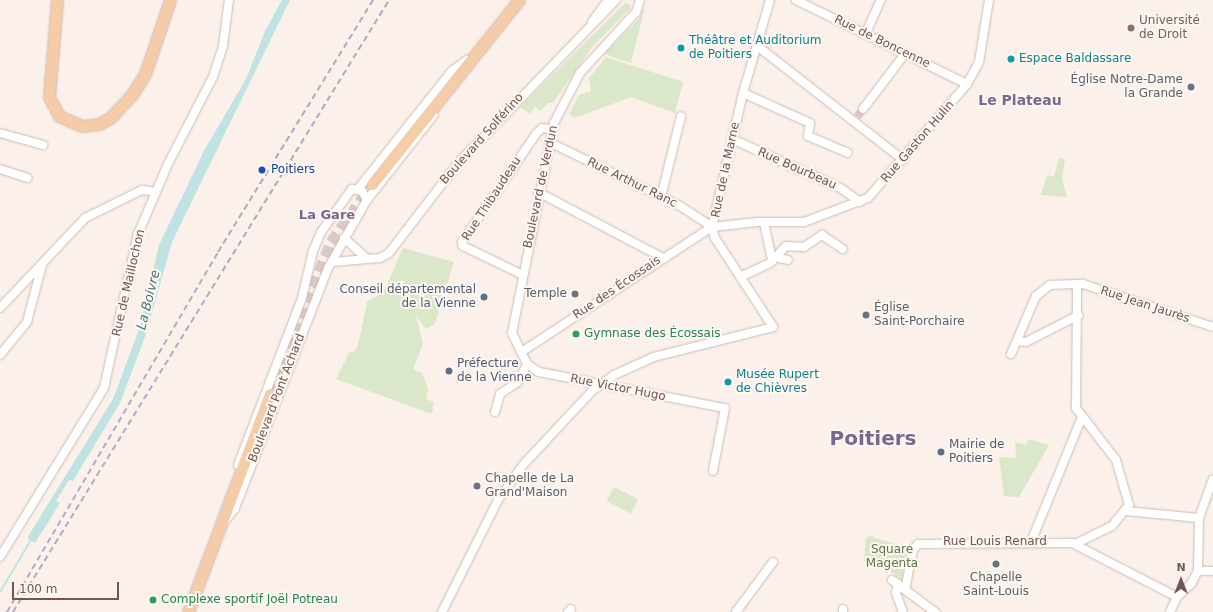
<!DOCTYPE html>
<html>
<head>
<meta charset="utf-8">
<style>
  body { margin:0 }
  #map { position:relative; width:1213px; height:612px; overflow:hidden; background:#fbf1ea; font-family:"DejaVu Sans",sans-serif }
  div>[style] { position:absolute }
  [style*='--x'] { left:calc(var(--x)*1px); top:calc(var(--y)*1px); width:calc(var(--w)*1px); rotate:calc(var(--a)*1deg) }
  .green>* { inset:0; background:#dae8c9; transform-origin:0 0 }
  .water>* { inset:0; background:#bfe3e3 }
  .stream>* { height:2px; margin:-1px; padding:0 1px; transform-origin:1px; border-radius:1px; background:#bfe3e3 }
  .minor-tunnel>* { height:8px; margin-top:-4px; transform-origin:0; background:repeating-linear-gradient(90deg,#d9cac3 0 8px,transparent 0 12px) }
  .major-tunnel>* { height:11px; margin-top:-5.5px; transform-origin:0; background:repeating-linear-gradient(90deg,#d9cac3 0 11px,transparent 0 16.5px) }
  .roads { filter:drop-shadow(0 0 1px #cebab3) drop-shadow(0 0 1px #cebab3) }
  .minor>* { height:8px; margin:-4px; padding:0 4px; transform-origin:4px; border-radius:4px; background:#fff }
  .major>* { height:11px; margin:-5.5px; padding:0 5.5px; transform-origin:5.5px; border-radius:5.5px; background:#f4cca8 }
  .rail>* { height:2px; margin-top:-1px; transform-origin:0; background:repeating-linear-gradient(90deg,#b3a8c5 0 6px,transparent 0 10px) }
  .dots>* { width:11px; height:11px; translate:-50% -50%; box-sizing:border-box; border:2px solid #fef6f0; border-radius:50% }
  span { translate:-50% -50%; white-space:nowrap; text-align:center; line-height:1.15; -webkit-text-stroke:4px #fef6f0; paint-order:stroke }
  .education-label { font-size:12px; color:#785e54 }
  .left { translate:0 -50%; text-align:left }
  .culture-label { font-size:12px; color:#0d838f }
  .street-label { font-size:12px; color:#74564f }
  .worship-label { font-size:12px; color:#5b616d }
  .right { translate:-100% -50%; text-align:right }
  .transit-label { font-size:12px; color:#164399 }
  .service-label { font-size:12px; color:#4e5e75 }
  .leisure-label { font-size:12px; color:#27864d }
  .park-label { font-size:12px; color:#5e7848 }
  .neighbourhood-label { font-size:13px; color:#7b668f; font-weight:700 }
  .water-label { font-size:13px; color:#437777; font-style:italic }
  .quarter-label { font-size:14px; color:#7b668f; font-weight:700 }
  .town-label { font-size:20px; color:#7b668f; font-weight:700 }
  .north { position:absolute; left:1161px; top:560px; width:40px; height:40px; -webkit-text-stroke:3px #fef6f0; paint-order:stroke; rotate:0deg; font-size:11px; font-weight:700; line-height:16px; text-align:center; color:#74564f }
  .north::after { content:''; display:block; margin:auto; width:14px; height:18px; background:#74564f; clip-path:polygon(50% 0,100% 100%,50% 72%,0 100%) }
  .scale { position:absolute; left:12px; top:582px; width:107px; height:18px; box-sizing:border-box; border:2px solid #74564f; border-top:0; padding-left:5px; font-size:12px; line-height:14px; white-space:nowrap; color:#74564f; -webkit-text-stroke:3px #fef6f0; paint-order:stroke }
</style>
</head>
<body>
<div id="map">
  <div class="green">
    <div style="clip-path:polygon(625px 3px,631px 5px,630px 9px,593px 46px,553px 103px,548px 103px,541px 111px,535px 107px,530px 114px,520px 107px)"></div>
    <div style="clip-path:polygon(645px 7px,631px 63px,604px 54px,638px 20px)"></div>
    <div style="clip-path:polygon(606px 57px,683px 82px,675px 113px,631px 97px,575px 118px,569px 114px,579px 95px,591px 91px,589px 78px)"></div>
    <div style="clip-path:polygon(1059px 157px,1065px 160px,1062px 179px,1067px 197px,1041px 195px,1047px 175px,1054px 177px)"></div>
    <div style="clip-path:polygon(403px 248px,454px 262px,435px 324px,426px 329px,416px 315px,423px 344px,413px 369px,422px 373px,428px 389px,426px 399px,434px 402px,432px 414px,336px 379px,350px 351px,353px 353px,358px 346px,367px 302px,383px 293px)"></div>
    <div style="clip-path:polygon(1028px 439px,1049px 445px,1019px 497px,1004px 496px,999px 457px,1016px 458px,1015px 442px,1026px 445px)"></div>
    <div style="left:614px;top:487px;width:27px;height:16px;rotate:27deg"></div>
    <div style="clip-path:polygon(870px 536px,907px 548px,902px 580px,884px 567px,864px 561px,866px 538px)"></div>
  </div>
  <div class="water">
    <div style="clip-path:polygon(282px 0,290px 0,172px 242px,146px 334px,120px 403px,73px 481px,69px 480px,56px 501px,60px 503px,35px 543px,27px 538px,113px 399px,140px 327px,159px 245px,205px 149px,246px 79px,265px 31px)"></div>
  </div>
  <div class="stream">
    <div style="--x:0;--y:592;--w:61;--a:-59.2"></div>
  </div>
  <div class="minor-tunnel">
    <div style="--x:857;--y:117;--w:10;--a:-53"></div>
  </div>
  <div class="major-tunnel">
    <div style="--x:270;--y:394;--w:164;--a:-68.1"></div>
    <div style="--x:331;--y:242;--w:71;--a:-54.7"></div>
  </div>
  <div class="roads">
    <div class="minor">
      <div style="--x:640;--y:0;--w:13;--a:108"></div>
      <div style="--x:636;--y:12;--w:83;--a:132.6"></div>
      <div style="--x:580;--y:73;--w:56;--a:117.5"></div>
      <div style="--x:554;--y:123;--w:214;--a:101.3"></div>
      <div style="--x:512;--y:333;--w:34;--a:64"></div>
      <div style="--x:527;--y:364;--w:14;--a:34"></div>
      <div style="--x:539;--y:372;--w:189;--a:11"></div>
      <div style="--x:725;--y:408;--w:64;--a:100.8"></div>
      <div style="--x:770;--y:0;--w:97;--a:106.2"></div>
      <div style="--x:743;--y:93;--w:138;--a:103"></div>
      <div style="--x:712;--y:227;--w:11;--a:75"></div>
      <div style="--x:715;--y:238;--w:106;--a:56.9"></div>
      <div style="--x:796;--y:0;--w:191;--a:26.2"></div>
      <div style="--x:592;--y:22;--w:27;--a:-54"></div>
      <div style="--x:866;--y:33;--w:36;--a:-66"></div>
      <div style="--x:756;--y:45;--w:187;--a:38"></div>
      <div style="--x:743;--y:93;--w:73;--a:24.1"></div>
      <div style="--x:810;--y:123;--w:13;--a:99"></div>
      <div style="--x:808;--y:136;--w:43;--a:23"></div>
      <div style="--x:863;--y:109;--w:63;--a:-52.8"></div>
      <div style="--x:0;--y:133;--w:45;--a:15.6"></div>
      <div style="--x:732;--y:139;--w:121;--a:24.4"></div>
      <div style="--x:842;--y:189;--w:22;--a:36"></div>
      <div style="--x:549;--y:142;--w:146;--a:26"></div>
      <div style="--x:680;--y:206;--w:38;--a:33"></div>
      <div style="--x:0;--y:169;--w:29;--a:18"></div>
      <div style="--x:358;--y:189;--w:151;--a:-51.5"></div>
      <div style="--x:452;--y:71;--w:19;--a:-36"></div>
      <div style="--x:538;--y:192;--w:141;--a:27.8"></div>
      <div style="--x:661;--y:197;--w:83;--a:-76.1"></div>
      <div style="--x:764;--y:222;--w:40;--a:78"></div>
      <div style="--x:344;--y:238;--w:28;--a:42"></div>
      <div style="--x:775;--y:257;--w:13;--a:13"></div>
      <div style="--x:332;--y:262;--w:48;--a:-4.8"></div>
      <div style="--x:380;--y:258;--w:10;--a:-29"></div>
      <div style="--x:389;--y:253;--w:113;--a:-52.5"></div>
      <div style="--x:458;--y:163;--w:227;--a:-45.9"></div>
      <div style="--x:523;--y:275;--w:67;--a:-154.2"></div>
      <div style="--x:463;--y:246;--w:4;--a:-104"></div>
      <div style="--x:462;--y:242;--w:131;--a:-55.6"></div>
      <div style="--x:536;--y:134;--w:8;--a:-45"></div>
      <div style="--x:542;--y:128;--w:10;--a:6"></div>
      <div style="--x:740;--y:277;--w:33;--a:-25"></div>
      <div style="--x:770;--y:263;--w:23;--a:-47"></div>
      <div style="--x:786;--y:246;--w:18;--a:3"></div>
      <div style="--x:804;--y:247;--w:22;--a:-34"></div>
      <div style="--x:822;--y:235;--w:25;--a:34"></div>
      <div style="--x:0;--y:308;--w:124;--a:-46.6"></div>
      <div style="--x:85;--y:218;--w:64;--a:-26.2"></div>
      <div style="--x:142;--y:190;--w:14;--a:8"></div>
      <div style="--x:1017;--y:341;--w:9;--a:6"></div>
      <div style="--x:1026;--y:342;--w:59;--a:-27"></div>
      <div style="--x:523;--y:351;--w:226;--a:-33.3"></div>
      <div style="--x:712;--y:227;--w:46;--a:-6.2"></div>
      <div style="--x:758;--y:222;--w:46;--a:0"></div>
      <div style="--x:804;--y:222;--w:68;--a:-20.6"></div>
      <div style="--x:868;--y:198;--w:151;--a:-49"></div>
      <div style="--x:967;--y:84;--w:25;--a:-61"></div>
      <div style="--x:979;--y:62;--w:63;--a:-80.8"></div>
      <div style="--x:1011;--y:354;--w:63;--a:-66.7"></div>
      <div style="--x:1036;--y:296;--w:18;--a:-38"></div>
      <div style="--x:1050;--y:285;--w:33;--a:-2"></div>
      <div style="--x:1083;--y:284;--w:137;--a:18.3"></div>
      <div style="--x:0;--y:355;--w:43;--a:-50.7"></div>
      <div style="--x:27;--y:322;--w:59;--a:-75.3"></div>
      <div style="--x:495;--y:412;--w:19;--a:-74"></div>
      <div style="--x:500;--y:394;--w:22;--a:-34"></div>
      <div style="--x:518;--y:382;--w:20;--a:-63"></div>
      <div style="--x:238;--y:465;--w:179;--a:-69"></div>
      <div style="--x:302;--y:298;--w:48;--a:-76.8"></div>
      <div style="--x:313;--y:251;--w:21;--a:-67"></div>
      <div style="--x:321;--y:232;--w:53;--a:-54.2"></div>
      <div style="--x:352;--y:189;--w:10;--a:11"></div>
      <div style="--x:362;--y:191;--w:10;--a:61"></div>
      <div style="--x:1126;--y:511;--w:73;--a:5.5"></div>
      <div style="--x:225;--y:521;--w:16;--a:-52"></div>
      <div style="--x:235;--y:508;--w:257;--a:-68.8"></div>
      <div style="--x:328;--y:268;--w:78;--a:-60.2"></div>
      <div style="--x:367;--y:200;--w:108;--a:-51.8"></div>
      <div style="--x:1031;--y:542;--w:135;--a:-67.8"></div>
      <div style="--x:1077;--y:543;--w:39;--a:-26"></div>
      <div style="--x:1112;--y:526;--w:27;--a:-51"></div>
      <div style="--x:1129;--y:505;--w:47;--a:-106.1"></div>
      <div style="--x:1116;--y:460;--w:66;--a:-127.6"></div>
      <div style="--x:1076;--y:408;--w:124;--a:-89.5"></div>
      <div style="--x:0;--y:557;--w:198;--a:-58.4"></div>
      <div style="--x:104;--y:388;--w:158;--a:-77.6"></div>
      <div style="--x:138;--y:234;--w:76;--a:-66.8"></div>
      <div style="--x:168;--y:164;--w:98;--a:-62.7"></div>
      <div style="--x:213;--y:77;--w:33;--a:-72"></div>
      <div style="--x:223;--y:46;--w:46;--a:-82.6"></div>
      <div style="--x:1198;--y:571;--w:53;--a:-88.9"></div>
      <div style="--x:1199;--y:518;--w:41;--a:-70.3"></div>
      <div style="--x:892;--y:580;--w:54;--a:36.7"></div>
      <div style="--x:898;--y:584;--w:9;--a:103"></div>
      <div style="--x:896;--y:593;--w:20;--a:70"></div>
      <div style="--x:905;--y:590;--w:41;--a:-78.7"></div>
      <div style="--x:913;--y:550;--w:8;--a:-50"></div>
      <div style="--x:918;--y:544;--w:154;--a:-0.4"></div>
      <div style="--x:1072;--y:543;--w:118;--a:27.2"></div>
      <div style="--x:1177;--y:597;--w:19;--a:-43"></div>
      <div style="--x:1191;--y:584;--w:15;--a:-62"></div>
      <div style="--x:1198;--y:571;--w:15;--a:0"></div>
      <div style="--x:442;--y:612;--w:125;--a:-63.4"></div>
      <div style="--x:498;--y:500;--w:43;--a:-54.5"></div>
      <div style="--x:523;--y:465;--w:101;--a:-47"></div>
      <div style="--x:592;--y:391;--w:27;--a:-36"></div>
      <div style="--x:614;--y:375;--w:44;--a:-24.2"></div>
      <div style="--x:654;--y:357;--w:123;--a:-14.1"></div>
      <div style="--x:568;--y:612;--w:4;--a:-45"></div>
      <div style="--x:736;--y:612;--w:62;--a:-53.5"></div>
      <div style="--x:843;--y:612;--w:3;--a:-90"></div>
      <div style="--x:1170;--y:612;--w:17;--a:-65"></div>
    </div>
    <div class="major">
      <div style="--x:57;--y:0;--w:97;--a:94.7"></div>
      <div style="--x:49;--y:97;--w:21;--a:62"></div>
      <div style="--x:59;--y:116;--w:24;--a:24"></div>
      <div style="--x:81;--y:126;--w:18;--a:-6"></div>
      <div style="--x:99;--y:124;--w:13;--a:-29"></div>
      <div style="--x:110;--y:118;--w:34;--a:-47"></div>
      <div style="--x:133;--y:93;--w:22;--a:-58"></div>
      <div style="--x:145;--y:74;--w:78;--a:-71.3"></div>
      <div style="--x:372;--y:184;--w:236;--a:-51.4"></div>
      <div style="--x:188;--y:612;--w:233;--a:-69.4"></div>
    </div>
  </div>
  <div class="rail">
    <div style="--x:7;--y:612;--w:417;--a:-59.6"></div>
    <div style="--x:218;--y:252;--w:296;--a:-58.4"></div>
    <div style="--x:13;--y:612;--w:718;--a:-58.43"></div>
  </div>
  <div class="dots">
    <div style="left:1131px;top:28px;background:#8d6e63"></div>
    <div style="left:681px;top:48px;background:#0f9aa8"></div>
    <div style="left:1011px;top:59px;background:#0f9aa8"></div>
    <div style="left:1191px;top:87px;background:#6b7280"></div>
    <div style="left:262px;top:170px;background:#1a4fb4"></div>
    <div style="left:575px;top:294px;background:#6b7280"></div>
    <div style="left:484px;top:297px;background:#5c6f8a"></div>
    <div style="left:866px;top:315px;background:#6b7280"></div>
    <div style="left:576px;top:334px;background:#2e9e5b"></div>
    <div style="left:449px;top:371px;background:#5c6f8a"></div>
    <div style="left:728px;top:382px;background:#0f9aa8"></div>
    <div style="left:941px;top:452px;background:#5c6f8a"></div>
    <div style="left:477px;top:486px;background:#6b7280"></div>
    <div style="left:996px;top:564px;background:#6b7280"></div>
    <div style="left:153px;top:600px;background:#2e9e5b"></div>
  </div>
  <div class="education-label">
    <span class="left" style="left:1139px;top:28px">Université<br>de Droit</span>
  </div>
  <div class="culture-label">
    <span class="left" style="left:689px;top:48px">Théâtre et Auditorium<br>de Poitiers</span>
    <span class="left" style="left:1019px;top:59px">Espace Baldassare</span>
    <span class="left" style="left:736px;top:382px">Musée Rupert<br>de Chièvres</span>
  </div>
  <div class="street-label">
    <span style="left:882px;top:42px;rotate:26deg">Rue de Boncenne</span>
    <span style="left:482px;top:139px;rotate:-48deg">Boulevard Solférino</span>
    <span style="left:918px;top:142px;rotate:-49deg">Rue Gaston Hulin</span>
    <span style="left:797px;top:169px;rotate:24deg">Rue Bourbeau</span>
    <span style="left:726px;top:170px;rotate:-78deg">Rue de la Marne</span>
    <span style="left:632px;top:183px;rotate:26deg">Rue Arthur Ranc</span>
    <span style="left:541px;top:187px;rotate:-78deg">Boulevard de Verdun</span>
    <span style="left:492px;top:199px;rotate:-57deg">Rue Thibaudeau</span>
    <span style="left:129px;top:283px;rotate:-77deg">Rue de Maillochon</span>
    <span style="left:617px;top:288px;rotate:-34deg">Rue des Écossais</span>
    <span style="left:1145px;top:305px;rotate:18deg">Rue Jean Jaurès</span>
    <span style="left:618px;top:388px;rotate:11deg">Rue Victor Hugo</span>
    <span style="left:277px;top:398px;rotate:-69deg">Boulevard Pont Achard</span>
    <span style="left:995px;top:542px">Rue Louis Renard</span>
  </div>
  <div class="worship-label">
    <span class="right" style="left:1183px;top:87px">Église Notre-Dame<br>la Grande</span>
    <span class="right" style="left:567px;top:294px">Temple</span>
    <span class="left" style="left:874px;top:315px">Église<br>Saint-Porchaire</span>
    <span class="left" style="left:485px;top:486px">Chapelle de La<br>Grand'Maison</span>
    <span style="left:996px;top:585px">Chapelle<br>Saint-Louis</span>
  </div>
  <div class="transit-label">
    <span class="left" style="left:271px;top:170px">Poitiers</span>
  </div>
  <div class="service-label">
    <span class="right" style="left:476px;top:297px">Conseil départemental<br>de la Vienne</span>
    <span class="left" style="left:457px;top:371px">Préfecture<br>de la Vienne</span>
    <span class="left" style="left:949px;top:452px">Mairie de<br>Poitiers</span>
  </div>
  <div class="leisure-label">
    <span class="left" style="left:584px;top:334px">Gymnase des Écossais</span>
    <span class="left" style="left:161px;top:600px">Complexe sportif Joël Potreau</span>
  </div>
  <div class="park-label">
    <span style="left:892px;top:557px">Square<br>Magenta</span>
  </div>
  <div class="neighbourhood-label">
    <span style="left:327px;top:215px">La Gare</span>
  </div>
  <div class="water-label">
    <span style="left:149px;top:300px;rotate:-76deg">La Boivre</span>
  </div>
  <div class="quarter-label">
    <span style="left:1020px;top:100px">Le Plateau</span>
  </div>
  <div class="town-label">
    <span style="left:873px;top:438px">Poitiers</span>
  </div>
  <div class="north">N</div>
  <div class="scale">100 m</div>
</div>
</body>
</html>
